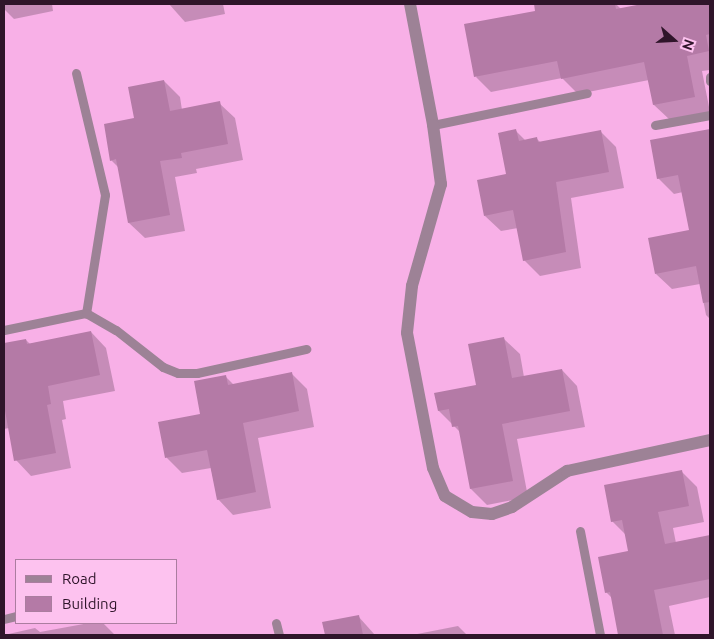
<!DOCTYPE html>
<html>
<head>
<meta charset="utf-8">
<style>
  body { margin:0 }
  #map { position:relative; width:714px; height:639px; overflow:hidden; background:#f8b0e7; font-family:Ubuntu,sans-serif }
  div>[style] { position:absolute }
  [style*='--x'] { left:calc(var(--x)*1px); top:calc(var(--y)*1px); width:calc(var(--w)*1px); rotate:calc(var(--a)*1deg) }
  .shadow>* { inset:0; background:#0003 }
  .building>* { inset:0; background:#b47aa6 }
  .lane>* { height:9px; margin:-4.5px; padding:0 4.5px; transform-origin:4.5px; border-radius:4.5px; background:#9d8296 }
  .street>* { height:12px; margin:-6px; padding:0 6px; transform-origin:6px; border-radius:6px; background:#9d8296 }
  span { translate:-50% -50%; white-space:nowrap; text-align:center; line-height:1.15; -webkit-text-stroke:4px #fdc2ef; paint-order:stroke }
  .frame { position:absolute; inset:0; border:5px solid #2f152a; pointer-events:none }
  .legend { position:absolute; left:15px; top:559px; width:162px; height:65px; box-sizing:border-box; background:#fdc2ef; border:1px solid #ab7da0; margin:0; padding:6px 9px; list-style:none; font-size:15px; color:#2f152a }
  .legend li { display:flex; align-items:center; gap:10px; height:25px }
  .legend b { width:25px; border:1px solid #ab7da0 }
  .north { position:absolute; left:649px; top:15px; width:50px; height:50px; -webkit-text-stroke:4px #fdc2ef; paint-order:stroke; rotate:109deg; font-size:14px; font-weight:700; line-height:20px; text-align:center; color:#2f152a }
  .north::after { content:''; display:block; margin:auto; width:18px; height:22px; background:#2f152a; clip-path:polygon(50% 0,100% 100%,50% 72%,0 100%) }
</style>
</head>
<body>
<div id="map">
  <div class="shadow">
    <div style="clip-path:polygon(4px 4px,52px 4px,53px 11px,14px 19px,4px 9px)"></div>
    <div style="clip-path:polygon(169px 4px,223px 4px,225px 14px,185px 22px)"></div>
    <div style="clip-path:polygon(535px 4px,616px 4px,621px 9px,648px 4px,710px 4px,710px 70px,702px 71px,710px 112px,670px 120px,654px 105px,649px 80px,578px 94px,562px 78px,491px 92px,476px 77px,536px 12px)"></div>
    <div style="clip-path:polygon(164px 81px,180px 97px,182px 110px,219px 103px,235px 118px,243px 160px,196px 169px,197px 173px,175px 177px,185px 231px,145px 238px,129px 223px,119px 168px,111px 160px)"></div>
    <div style="clip-path:polygon(710px 130px,710px 319px,706px 315px,700px 284px,672px 289px,656px 274px,690px 231px,683px 192px,674px 194px,658px 178px,651px 141px)"></div>
    <div style="clip-path:polygon(516px 131px,526px 141px,537px 139px,541px 143px,600px 131px,616px 147px,624px 188px,571px 198px,581px 268px,540px 276px,524px 260px,518px 228px,501px 231px,485px 216px,508px 175px)"></div>
    <div style="clip-path:polygon(91px 332px,106px 348px,115px 391px,63px 401px,66px 419px,62px 420px,71px 468px,31px 476px,16px 460px,9px 428px,4px 429px,4px 344px,26px 340px,30px 344px)"></div>
    <div style="clip-path:polygon(504px 339px,520px 354px,524px 377px,562px 370px,577px 386px,585px 427px,517px 439px,528px 497px,487px 505px,471px 489px,461px 433px,439px 411px,436px 394px,477px 386px)"></div>
    <div style="clip-path:polygon(291px 373px,307px 389px,314px 427px,258px 438px,271px 508px,233px 515px,218px 499px,211px 468px,182px 473px,167px 458px,160px 423px,201px 415px,225px 376px,234px 385px)"></div>
    <div style="clip-path:polygon(681px 471px,697px 487px,704px 522px,673px 528px,676px 543px,710px 536px,710px 597px,669px 606px,675px 635px,619px 635px,613px 599px,606px 592px,629px 552px,626px 535px,612px 521px)"></div>
    <div style="clip-path:polygon(358px 616px,375px 635px,326px 635px,324px 623px)"></div>
    <div style="clip-path:polygon(89px 623px,103px 623px,115px 635px,4px 635px,35px 628px,40px 632px)"></div>
    <div style="clip-path:polygon(458px 626px,467px 635px,412px 635px)"></div>
  </div>
  <div class="building">
    <div style="clip-path:polygon(534px 4px,615px 4px,616px 9px,642px 4px,710px 4px,710px 34px,706px 35px,709px 51px,687px 56px,695px 97px,653px 105px,644px 62px,561px 79px,557px 61px,474px 77px,464px 24px,535px 11px)"></div>
    <div style="clip-path:polygon(164px 80px,170px 111px,220px 101px,228px 144px,181px 153px,182px 158px,160px 161px,170px 215px,128px 223px,116px 159px,110px 161px,104px 124px,134px 118px,128px 87px)"></div>
    <div style="clip-path:polygon(516px 129px,519px 141px,537px 137px,538px 142px,601px 130px,609px 172px,556px 182px,566px 252px,523px 261px,513px 210px,484px 216px,477px 180px,506px 174px,498px 133px)"></div>
    <div style="clip-path:polygon(710px 129px,710px 302px,703px 303px,696px 266px,655px 274px,648px 238px,689px 230px,678px 175px,657px 179px,650px 140px)"></div>
    <div style="clip-path:polygon(91px 331px,100px 375px,48px 386px,51px 404px,47px 405px,56px 453px,14px 461px,4px 405px,4px 343px,26px 339px,27px 344px)"></div>
    <div style="clip-path:polygon(504px 337px,512px 378px,562px 369px,570px 411px,502px 424px,513px 481px,470px 489px,458px 426px,452px 427px,449px 409px,438px 411px,434px 393px,476px 385px,468px 344px)"></div>
    <div style="clip-path:polygon(292px 372px,299px 411px,243px 423px,256px 492px,217px 500px,207px 450px,165px 458px,158px 422px,200px 414px,194px 381px,226px 375px,228px 385px)"></div>
    <div style="clip-path:polygon(682px 470px,689px 506px,658px 512px,665px 544px,710px 535px,710px 579px,654px 590px,663px 635px,618px 635px,610px 592px,605px 593px,598px 557px,628px 551px,622px 520px,611px 522px,604px 485px)"></div>
    <div style="clip-path:polygon(359px 615px,363px 635px,325px 635px,322px 622px)"></div>
  </div>
  <div class="lane">
    <div style="--x:76;--y:73;--w:125;--a:76.6"></div>
    <div style="--x:105;--y:195;--w:120;--a:99.1"></div>
    <div style="--x:710;--y:77;--w:4;--a:90"></div>
    <div style="--x:433;--y:125;--w:157;--a:-11.7"></div>
    <div style="--x:655;--y:125;--w:56;--a:-10.3"></div>
    <div style="--x:4;--y:330;--w:84;--a:-11.7"></div>
    <div style="--x:86;--y:313;--w:34;--a:30"></div>
    <div style="--x:116;--y:330;--w:60;--a:38.2"></div>
    <div style="--x:163;--y:367;--w:16;--a:22"></div>
    <div style="--x:178;--y:373;--w:19;--a:0"></div>
    <div style="--x:197;--y:373;--w:112;--a:-12.4"></div>
    <div style="--x:580;--y:531;--w:106;--a:79.1"></div>
    <div style="--x:4;--y:619;--w:12;--a:-14"></div>
    <div style="--x:276;--y:623;--w:12;--a:76"></div>
  </div>
  <div class="street">
    <div style="--x:410;--y:4;--w:123;--a:79.2"></div>
    <div style="--x:433;--y:125;--w:60;--a:82.3"></div>
    <div style="--x:441;--y:184;--w:106;--a:105.9"></div>
    <div style="--x:412;--y:286;--w:47;--a:96.1"></div>
    <div style="--x:407;--y:333;--w:137;--a:79.1"></div>
    <div style="--x:433;--y:468;--w:30;--a:67"></div>
    <div style="--x:445;--y:496;--w:31;--a:31"></div>
    <div style="--x:472;--y:512;--w:20;--a:6"></div>
    <div style="--x:492;--y:514;--w:21;--a:-19"></div>
    <div style="--x:512;--y:507;--w:66;--a:-33.2"></div>
    <div style="--x:567;--y:471;--w:146;--a:-12.2"></div>
  </div>
  <div class="frame"></div>
  <ul class="legend">
  <li><b style="height:6px;background:#9d8296"></b>Road</li>
  <li><b style="height:14px;background:#b47aa6"></b>Building</li>
  </ul>
  <div class="north">N</div>
</div>
</body>
</html>
